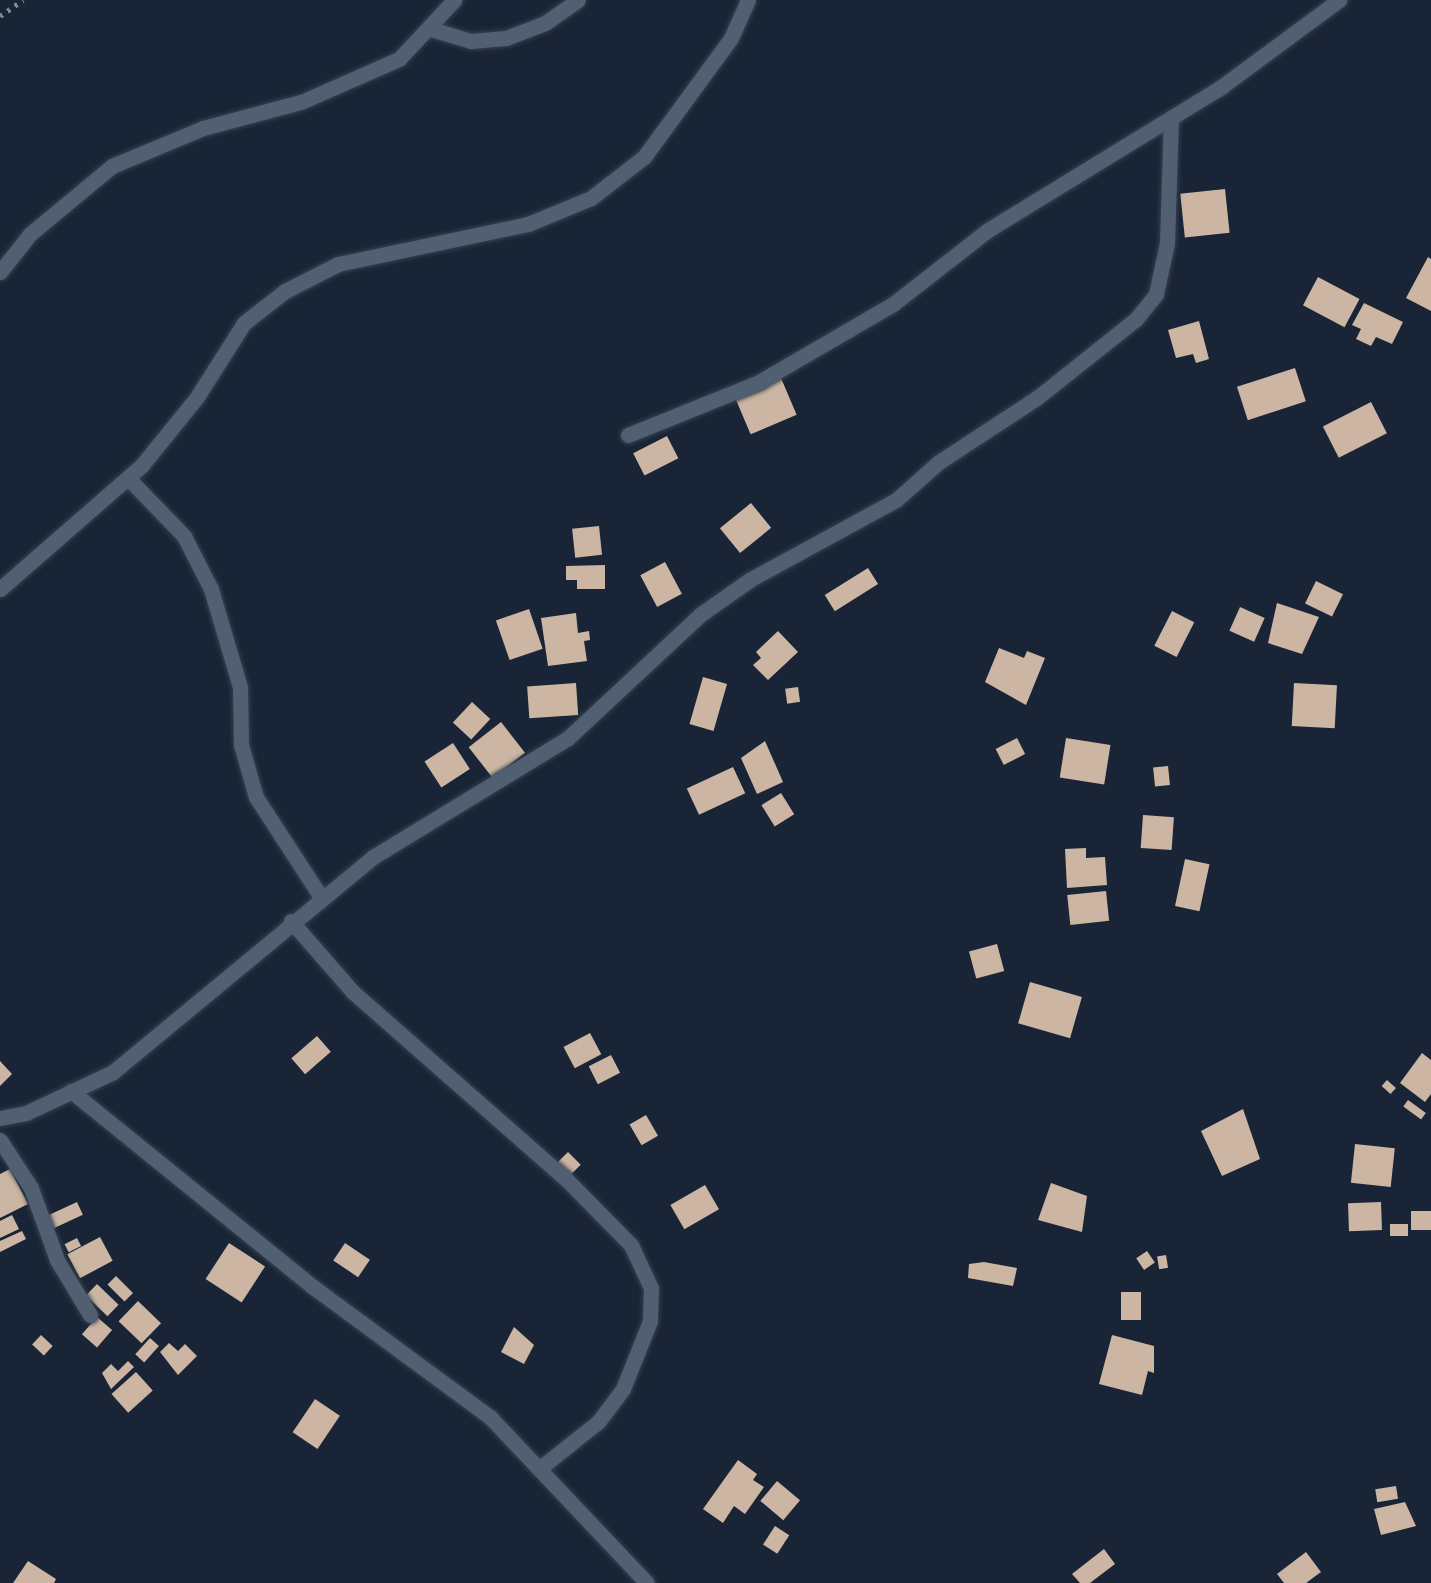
<!DOCTYPE html>
<html>
<head>
<meta charset="utf-8">
<style>
  body { margin:0 }
  #map { position:relative; width:1431px; height:1583px; overflow:hidden; background:#192536; font-family:Inter,sans-serif }
  div>[style] { position:absolute }
  [style*='--x'] { left:calc(var(--x)*1px); top:calc(var(--y)*1px); width:calc(var(--w)*1px); rotate:calc(var(--a)*1deg) }
  .building>* { inset:0; background:#ccb6a3; transform-origin:0 0 }
  .roads { filter:drop-shadow(0 0 2px #36404e) drop-shadow(0 0 2px #36404e) }
  .minor>* { height:15px; margin:-7.5px; padding:0 7.5px; transform-origin:7.5px; border-radius:7.5px; background:#515f72 }
  .rail>* { height:4.5px; margin-top:-2.25px; transform-origin:0; background:repeating-linear-gradient(90deg,#7e8996 0 3px,transparent 0 9px) }
  span { translate:-50% -50%; white-space:nowrap; text-align:center; line-height:1.15; -webkit-text-stroke:6px #192536; paint-order:stroke }
</style>
</head>
<body>
<div id="map">
  <div class="building">
    <div style="left:1225px;top:189px;width:44px;height:45px;rotate:84deg"></div>
    <div style="clip-path:polygon(1428px 257px,1431px 259px,1431px 311px,1406px 298px)"></div>
    <div style="left:1318px;top:277px;width:47px;height:32px;rotate:28deg"></div>
    <div style="clip-path:polygon(1364px 303px,1403px 322px,1392px 344px,1376px 337px,1371px 346px,1356px 339px,1361px 329px,1352px 325px)"></div>
    <div style="clip-path:polygon(1199px 321px,1209px 359px,1196px 363px,1193px 354px,1176px 358px,1168px 330px)"></div>
    <div style="left:1295px;top:368px;width:35px;height:61px;rotate:72deg"></div>
    <div style="left:781px;top:378px;width:40px;height:50px;rotate:67deg"></div>
    <div style="left:1371px;top:402px;width:35px;height:54px;rotate:63deg"></div>
    <div style="left:667px;top:436px;width:25px;height:38px;rotate:63deg"></div>
    <div style="left:751px;top:503px;width:32px;height:40px;rotate:51deg"></div>
    <div style="left:599px;top:526px;width:29px;height:27px;rotate:84deg"></div>
    <div style="left:665px;top:562px;width:36px;height:28px;rotate:62deg"></div>
    <div style="clip-path:polygon(605px 565px,605px 589px,577px 589px,577px 580px,566px 580px,566px 566px)"></div>
    <div style="left:868px;top:568px;width:19px;height:51px;rotate:58deg"></div>
    <div style="left:1316px;top:581px;width:30px;height:25px;rotate:26deg"></div>
    <div style="clip-path:polygon(1277px 603px,1319px 617px,1302px 654px,1268px 643px)"></div>
    <div style="left:1240px;top:607px;width:27px;height:26px;rotate:24deg"></div>
    <div style="left:529px;top:609px;width:42px;height:35px;rotate:71deg"></div>
    <div style="left:1172px;top:611px;width:25px;height:39px;rotate:27deg"></div>
    <div style="clip-path:polygon(576px 613px,578px 633px,589px 631px,590px 640px,584px 641px,587px 661px,548px 666px,541px 618px)"></div>
    <div style="clip-path:polygon(778px 631px,798px 652px,768px 680px,753px 665px,761px 658px,756px 652px)"></div>
    <div style="clip-path:polygon(999px 648px,1024px 658px,1027px 651px,1045px 658px,1026px 705px,985px 682px)"></div>
    <div style="left:703px;top:677px;width:25px;height:49px;rotate:16deg"></div>
    <div style="left:576px;top:683px;width:32px;height:49px;rotate:86deg"></div>
    <div style="left:1294px;top:683px;width:43px;height:43px;rotate:3deg"></div>
    <div style="left:798px;top:687px;width:15px;height:13px;rotate:82deg"></div>
    <div style="left:472px;top:702px;width:25px;height:28px;rotate:43deg"></div>
    <div style="left:501px;top:722px;width:39px;height:41px;rotate:52deg"></div>
    <div style="left:1017px;top:738px;width:18px;height:24px;rotate:63deg"></div>
    <div style="left:1066px;top:738px;width:45px;height:40px;rotate:9deg"></div>
    <div style="clip-path:polygon(765px 741px,783px 782px,757px 794px,741px 758px)"></div>
    <div style="left:453px;top:743px;width:31px;height:34px;rotate:57deg"></div>
    <div style="left:1168px;top:766px;width:19px;height:15px;rotate:84deg"></div>
    <div style="left:733px;top:767px;width:29px;height:51px;rotate:65deg"></div>
    <div style="left:781px;top:793px;width:25px;height:23px;rotate:58deg"></div>
    <div style="left:1143px;top:815px;width:31px;height:33px;rotate:4deg"></div>
    <div style="clip-path:polygon(1086px 848px,1086px 858px,1105px 857px,1107px 885px,1067px 888px,1065px 849px)"></div>
    <div style="left:1185px;top:859px;width:25px;height:48px;rotate:12deg"></div>
    <div style="left:1106px;top:891px;width:30px;height:39px;rotate:84deg"></div>
    <div style="left:997px;top:944px;width:28px;height:29px;rotate:75deg"></div>
    <div style="left:1030px;top:982px;width:54px;height:43px;rotate:16deg"></div>
    <div style="left:590px;top:1033px;width:24px;height:30px;rotate:62deg"></div>
    <div style="left:317px;top:1036px;width:21px;height:34px;rotate:49deg"></div>
    <div style="clip-path:polygon(1422px 1053px,1431px 1060px,1431px 1094px,1425px 1102px,1400px 1083px)"></div>
    <div style="left:611px;top:1055px;width:20px;height:25px;rotate:63deg"></div>
    <div style="clip-path:polygon(0 1061px,12px 1074px,0 1086px)"></div>
    <div style="left:1387px;top:1080px;width:12px;height:8px;rotate:42deg"></div>
    <div style="left:1408px;top:1100px;width:22px;height:8px;rotate:36deg"></div>
    <div style="clip-path:polygon(1243px 1109px,1260px 1159px,1222px 1176px,1201px 1131px)"></div>
    <div style="left:646px;top:1115px;width:24px;height:19px;rotate:60deg"></div>
    <div style="left:1355px;top:1144px;width:40px;height:39px;rotate:6deg"></div>
    <div style="left:568px;top:1152px;width:18px;height:15px;rotate:45deg"></div>
    <div style="clip-path:polygon(10px 1169px,28px 1204px,0 1218px,0 1174px)"></div>
    <div style="clip-path:polygon(1051px 1183px,1087px 1196px,1082px 1232px,1038px 1220px)"></div>
    <div style="left:705px;top:1185px;width:28px;height:40px;rotate:60deg"></div>
    <div style="left:77px;top:1202px;width:14px;height:34px;rotate:65deg"></div>
    <div style="left:1381px;top:1202px;width:28px;height:33px;rotate:88deg"></div>
    <div style="left:1411px;top:1211px;width:20px;height:19px"></div>
    <div style="clip-path:polygon(12px 1215px,19px 1229px,0 1238px,0 1221px)"></div>
    <div style="left:1390px;top:1224px;width:18px;height:12px"></div>
    <div style="clip-path:polygon(22px 1231px,26px 1239px,0 1252px,0 1241px)"></div>
    <div style="left:100px;top:1237px;width:27px;height:37px;rotate:62deg"></div>
    <div style="left:77px;top:1238px;width:9px;height:14px;rotate:63deg"></div>
    <div style="left:229px;top:1243px;width:43px;height:43px;rotate:33deg"></div>
    <div style="left:345px;top:1243px;width:30px;height:21px;rotate:34deg"></div>
    <div style="left:1147px;top:1251px;width:14px;height:13px;rotate:56deg"></div>
    <div style="left:1166px;top:1255px;width:13px;height:9px;rotate:81deg"></div>
    <div style="clip-path:polygon(984px 1262px,1017px 1268px,1013px 1286px,968px 1278px,969px 1264px)"></div>
    <div style="left:116px;top:1276px;width:24px;height:12px;rotate:45deg"></div>
    <div style="left:97px;top:1284px;width:30px;height:16px;rotate:44deg"></div>
    <div style="left:1141px;top:1292px;width:28px;height:20px;rotate:90deg"></div>
    <div style="left:138px;top:1301px;width:32px;height:28px;rotate:44deg"></div>
    <div style="left:97px;top:1317px;width:20px;height:23px;rotate:41deg"></div>
    <div style="clip-path:polygon(514px 1327px,534px 1345px,524px 1364px,501px 1352px)"></div>
    <div style="left:41px;top:1335px;width:16px;height:13px;rotate:43deg"></div>
    <div style="clip-path:polygon(1112px 1335px,1154px 1346px,1154px 1373px,1148px 1371px,1142px 1395px,1099px 1384px)"></div>
    <div style="left:150px;top:1338px;width:12px;height:22px;rotate:42deg"></div>
    <div style="clip-path:polygon(169px 1343px,178px 1351px,185px 1344px,197px 1356px,178px 1375px,160px 1352px)"></div>
    <div style="clip-path:polygon(128px 1361px,134px 1367px,111px 1389px,102px 1373px,111px 1364px,118px 1371px)"></div>
    <div style="left:136px;top:1372px;width:25px;height:33px;rotate:48deg"></div>
    <div style="left:315px;top:1399px;width:30px;height:40px;rotate:34deg"></div>
    <div style="clip-path:polygon(738px 1460px,757px 1474px,753px 1480px,764px 1487px,745px 1514px,734px 1506px,723px 1523px,703px 1509px)"></div>
    <div style="left:777px;top:1481px;width:30px;height:26px;rotate:40deg"></div>
    <div style="left:1396px;top:1486px;width:13px;height:21px;rotate:81deg"></div>
    <div style="clip-path:polygon(1405px 1502px,1416px 1526px,1381px 1535px,1374px 1509px)"></div>
    <div style="left:775px;top:1526px;width:17px;height:22px;rotate:33deg"></div>
    <div style="clip-path:polygon(1104px 1549px,1115px 1564px,1090px 1583px,1080px 1583px,1072px 1574px)"></div>
    <div style="clip-path:polygon(1306px 1552px,1321px 1572px,1306px 1583px,1284px 1583px,1277px 1574px)"></div>
    <div style="clip-path:polygon(28px 1561px,56px 1579px,54px 1583px,13px 1583px)"></div>
  </div>
  <div class="roads">
    <div class="minor">
      <div style="--x:431;--y:29;--w:42;--a:16.7"></div>
      <div style="--x:471;--y:41;--w:35;--a:-5"></div>
      <div style="--x:506;--y:38;--w:42;--a:-21"></div>
      <div style="--x:545;--y:23;--w:40;--a:-34.9"></div>
      <div style="--x:0;--y:272;--w:48;--a:-51.7"></div>
      <div style="--x:30;--y:234;--w:107;--a:-39.7"></div>
      <div style="--x:112;--y:166;--w:99;--a:-22.7"></div>
      <div style="--x:203;--y:128;--w:101;--a:-14.9"></div>
      <div style="--x:301;--y:102;--w:107;--a:-23.7"></div>
      <div style="--x:399;--y:59;--w:81;--a:-47"></div>
      <div style="--x:628;--y:435;--w:141;--a:-22"></div>
      <div style="--x:759;--y:382;--w:155;--a:-30.2"></div>
      <div style="--x:893;--y:304;--w:120;--a:-37.9"></div>
      <div style="--x:988;--y:230;--w:273;--a:-31.5"></div>
      <div style="--x:1221;--y:87;--w:147;--a:-36.4"></div>
      <div style="--x:128;--y:478;--w:81;--a:46"></div>
      <div style="--x:184;--y:536;--w:59;--a:63"></div>
      <div style="--x:211;--y:589;--w:102;--a:73.5"></div>
      <div style="--x:240;--y:687;--w:58;--a:89"></div>
      <div style="--x:241;--y:745;--w:54;--a:73.9"></div>
      <div style="--x:256;--y:797;--w:119;--a:57"></div>
      <div style="--x:0;--y:589;--w:189;--a:-41.1"></div>
      <div style="--x:142;--y:465;--w:87;--a:-51"></div>
      <div style="--x:197;--y:397;--w:88;--a:-57.6"></div>
      <div style="--x:244;--y:323;--w:52;--a:-38"></div>
      <div style="--x:285;--y:291;--w:59;--a:-27"></div>
      <div style="--x:338;--y:264;--w:194;--a:-11.9"></div>
      <div style="--x:528;--y:224;--w:68;--a:-22.4"></div>
      <div style="--x:591;--y:198;--w:67;--a:-37.7"></div>
      <div style="--x:644;--y:157;--w:147;--a:-53.8"></div>
      <div style="--x:731;--y:38;--w:42;--a:-65.9"></div>
      <div style="--x:291;--y:921;--w:94;--a:48.9"></div>
      <div style="--x:353;--y:992;--w:282;--a:41.3"></div>
      <div style="--x:565;--y:1178;--w:94;--a:45.4"></div>
      <div style="--x:631;--y:1245;--w:47;--a:65.1"></div>
      <div style="--x:651;--y:1288;--w:33;--a:92"></div>
      <div style="--x:650;--y:1321;--w:73;--a:111.7"></div>
      <div style="--x:623;--y:1389;--w:41;--a:127.1"></div>
      <div style="--x:598;--y:1422;--w:75;--a:141.5"></div>
      <div style="--x:71;--y:1091;--w:311;--a:39"></div>
      <div style="--x:313;--y:1287;--w:220;--a:36.3"></div>
      <div style="--x:490;--y:1417;--w:228;--a:46.6"></div>
      <div style="--x:0;--y:1118;--w:26;--a:-11"></div>
      <div style="--x:26;--y:1113;--w:96;--a:-25.2"></div>
      <div style="--x:113;--y:1072;--w:337;--a:-39.6"></div>
      <div style="--x:373;--y:857;--w:228;--a:-31.4"></div>
      <div style="--x:568;--y:738;--w:182;--a:-43"></div>
      <div style="--x:701;--y:614;--w:61;--a:-35"></div>
      <div style="--x:751;--y:579;--w:165;--a:-28.6"></div>
      <div style="--x:896;--y:500;--w:57;--a:-41.5"></div>
      <div style="--x:939;--y:462;--w:118;--a:-33.3"></div>
      <div style="--x:1038;--y:397;--w:125;--a:-38.5"></div>
      <div style="--x:1136;--y:319;--w:32;--a:-51"></div>
      <div style="--x:1156;--y:294;--w:52;--a:-77.8"></div>
      <div style="--x:1167;--y:243;--w:125;--a:-88.2"></div>
      <div style="--x:0;--y:1140;--w:57;--a:57.1"></div>
      <div style="--x:31;--y:1188;--w:77;--a:70.1"></div>
      <div style="--x:57;--y:1260;--w:64;--a:59"></div>
    </div>
  </div>
  <div class="rail">
    <div style="--x:0;--y:16;--w:28;--a:-35"></div>
  </div>
</div>
</body>
</html>
